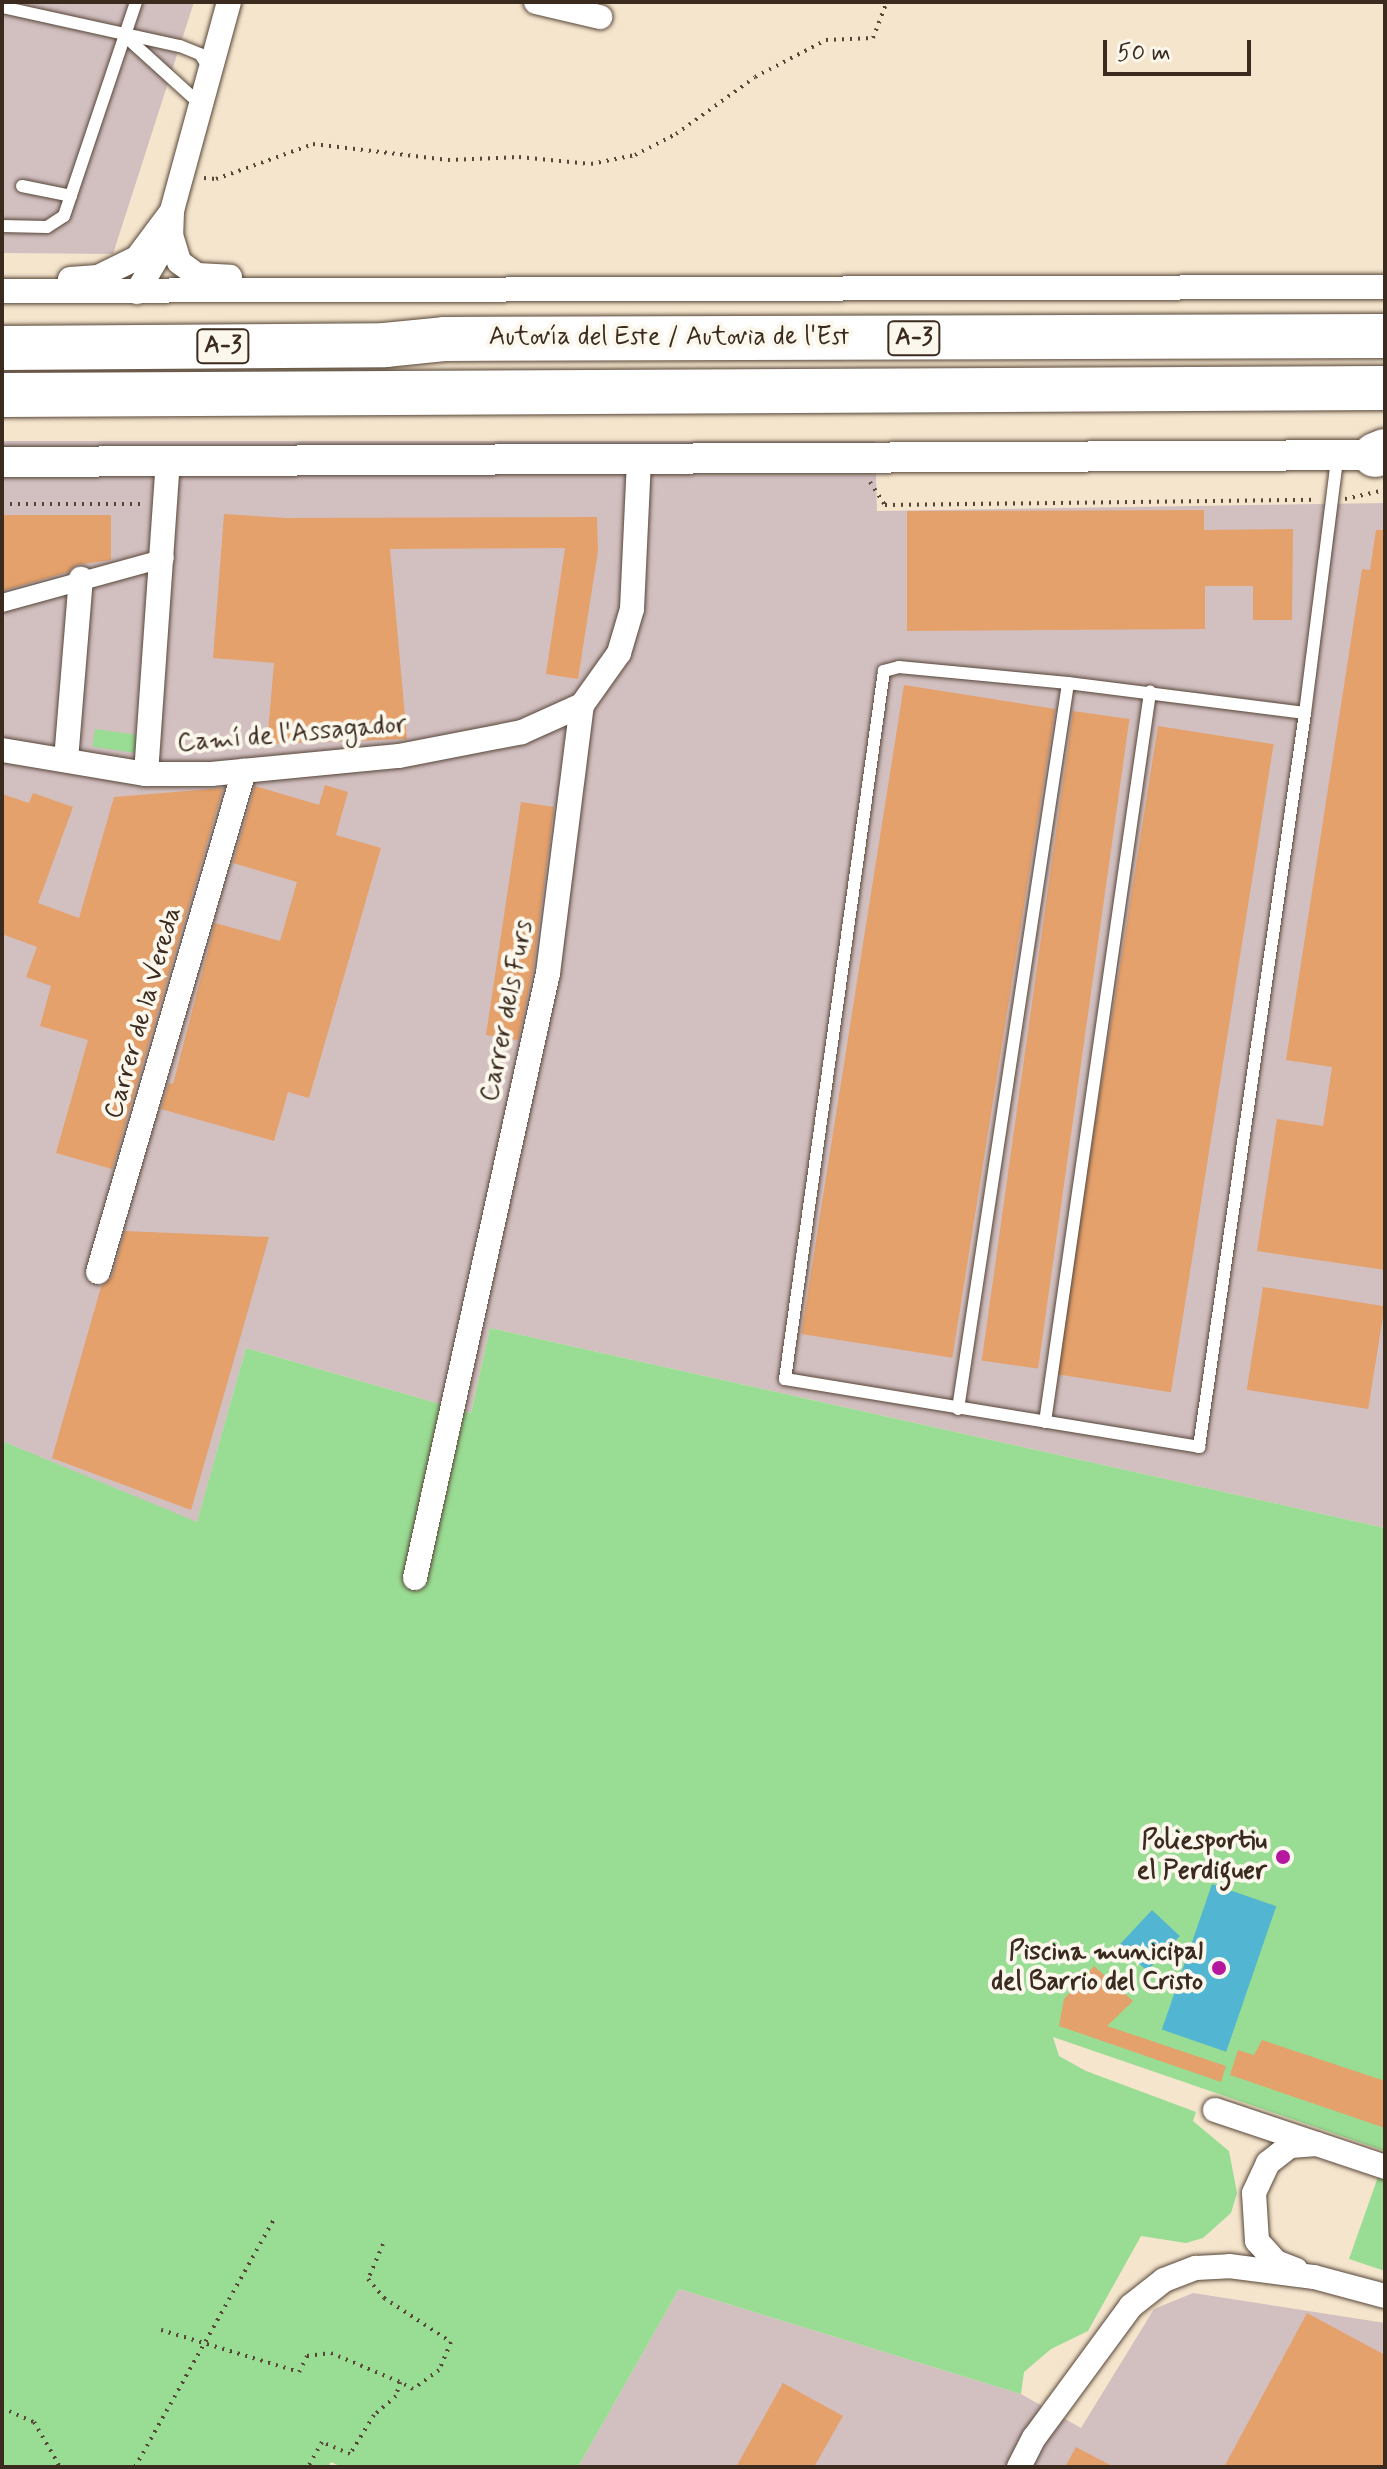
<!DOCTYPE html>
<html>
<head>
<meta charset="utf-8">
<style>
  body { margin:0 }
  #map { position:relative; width:1387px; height:2469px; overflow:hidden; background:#f5e5cd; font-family:Mynerve,sans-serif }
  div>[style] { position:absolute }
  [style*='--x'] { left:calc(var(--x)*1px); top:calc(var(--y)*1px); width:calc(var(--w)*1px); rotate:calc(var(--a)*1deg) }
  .industrial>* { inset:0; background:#d2bfc0 }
  .green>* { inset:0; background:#99dc93; transform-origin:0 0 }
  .water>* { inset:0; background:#52b5d1; transform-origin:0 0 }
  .building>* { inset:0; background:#e5a16c; transform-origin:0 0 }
  .path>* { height:4px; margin-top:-2px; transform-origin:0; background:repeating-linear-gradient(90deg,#574638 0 2px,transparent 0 8px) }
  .roads { filter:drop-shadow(0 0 2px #574638) drop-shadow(0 0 2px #574638) }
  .service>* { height:12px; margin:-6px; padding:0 6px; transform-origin:6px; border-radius:6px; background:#fff }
  .pedestrian>* { height:18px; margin:-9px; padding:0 9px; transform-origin:9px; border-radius:9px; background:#fff }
  .minor>* { height:24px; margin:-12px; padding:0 12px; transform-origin:12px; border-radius:12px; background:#fff }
  .tertiary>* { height:30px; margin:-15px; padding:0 15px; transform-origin:15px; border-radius:15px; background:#fff }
  .motorway>* { height:44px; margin:-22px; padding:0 22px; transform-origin:22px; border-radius:22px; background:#fff }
  .dots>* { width:22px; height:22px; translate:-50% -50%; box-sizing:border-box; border:4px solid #fbf7ec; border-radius:50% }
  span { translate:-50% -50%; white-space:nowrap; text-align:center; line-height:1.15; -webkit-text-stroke:8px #fbf7ec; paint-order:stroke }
  .shield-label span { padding:2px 6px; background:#fbf7ec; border:2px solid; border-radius:6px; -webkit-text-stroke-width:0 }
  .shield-label { font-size:24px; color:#3b2a1e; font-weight:700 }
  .street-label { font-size:26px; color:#3b2a1e }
  .poi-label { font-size:26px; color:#3b2a1e; font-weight:700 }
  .right { translate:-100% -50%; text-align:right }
  .frame { position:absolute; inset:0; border:4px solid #3b2a1e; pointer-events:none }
  .scale { position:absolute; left:1103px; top:40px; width:148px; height:36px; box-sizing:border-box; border:4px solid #3b2a1e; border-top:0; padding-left:10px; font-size:24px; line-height:28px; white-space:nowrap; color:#3b2a1e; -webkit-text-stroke:6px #fbf7ec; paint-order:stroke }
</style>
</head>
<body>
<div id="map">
  <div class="industrial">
    <div style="clip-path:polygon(2px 2px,194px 2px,113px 254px,2px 253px)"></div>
    <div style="clip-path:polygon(2px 441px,875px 441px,877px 511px,1385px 503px,1385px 1528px,490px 1328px,471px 1413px,246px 1348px,197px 1523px,2px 1441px)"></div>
    <div style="clip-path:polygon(679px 2289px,1021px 2394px,1081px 2428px,1154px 2309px,1193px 2293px,1385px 2323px,1385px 2467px,578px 2467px)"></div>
  </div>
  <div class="green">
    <div style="left:95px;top:729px;width:45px;height:18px;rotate:8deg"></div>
    <div style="clip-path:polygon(490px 1328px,1385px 1528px,1385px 2151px,1053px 2037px,1059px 2056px,1086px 2071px,1196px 2112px,1193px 2121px,1229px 2151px,1237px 2193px,1231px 2213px,1203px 2238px,1186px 2243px,1141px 2236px,1088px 2331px,1051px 2349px,1024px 2372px,1021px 2394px,679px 2289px,578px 2467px,342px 2467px,331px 2462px,328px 2467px,2px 2467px,2px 1441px,197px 1522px,246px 1348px,471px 1413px)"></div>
    <div style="clip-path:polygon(1378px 2177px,1385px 2180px,1385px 2271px,1349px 2259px)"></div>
  </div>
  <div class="water">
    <div style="left:1212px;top:1884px;width:68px;height:154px;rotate:19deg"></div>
    <div style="left:1152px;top:1910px;width:38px;height:48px;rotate:43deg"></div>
  </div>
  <div class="building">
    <div style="clip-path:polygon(1204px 510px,1204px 530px,1293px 529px,1292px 620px,1253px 620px,1253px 586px,1205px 586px,1205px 629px,907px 631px,907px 511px)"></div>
    <div style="clip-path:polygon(224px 514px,286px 518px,597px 517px,598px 551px,578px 679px,546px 674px,565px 548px,390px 549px,407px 739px,267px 744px,274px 663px,213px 658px)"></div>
    <div style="clip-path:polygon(2px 515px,111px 515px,111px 560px,75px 565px,68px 572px,2px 591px)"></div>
    <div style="clip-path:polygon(1376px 530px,1385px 530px,1385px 1270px,1257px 1251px,1277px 1119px,1323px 1126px,1332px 1067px,1286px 1060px,1362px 569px,1370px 570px)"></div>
    <div style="left:904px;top:685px;width:153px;height:657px;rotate:9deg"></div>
    <div style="left:1073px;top:711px;width:57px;height:656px;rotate:8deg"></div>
    <div style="left:1158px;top:726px;width:117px;height:656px;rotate:9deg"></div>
    <div style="clip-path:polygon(325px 785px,348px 792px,336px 835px,381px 848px,309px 1098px,288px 1092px,274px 1141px,161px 1109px,169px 1083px,173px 1084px,215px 923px,280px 941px,297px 882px,233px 863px,255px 786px,319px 805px)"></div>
    <div style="clip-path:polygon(223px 788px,112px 1169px,56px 1153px,88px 1040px,40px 1026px,51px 986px,26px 977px,37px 947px,2px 934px,2px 794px,29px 803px,33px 793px,73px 807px,38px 903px,79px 918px,114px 797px)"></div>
    <div style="clip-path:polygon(521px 802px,554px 807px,533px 970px,518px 1040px,486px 1035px)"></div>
    <div style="clip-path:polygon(125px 1231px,269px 1237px,191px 1510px,52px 1458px,101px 1287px,112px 1277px)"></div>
    <div style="left:1263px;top:1287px;width:123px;height:104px;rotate:9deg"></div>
    <div style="clip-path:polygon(1094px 1966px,1133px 2001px,1107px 2026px,1226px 2066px,1221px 2082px,1059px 2026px,1064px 1999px)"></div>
    <div style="clip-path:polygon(1262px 2040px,1385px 2081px,1385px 2128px,1230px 2075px,1238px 2050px,1254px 2055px)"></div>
    <div style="clip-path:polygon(1307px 2313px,1385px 2355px,1385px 2467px,1224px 2467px)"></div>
    <div style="clip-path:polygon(783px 2383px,843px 2416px,814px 2467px,736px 2467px)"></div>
    <div style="clip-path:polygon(1076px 2447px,1114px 2467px,1065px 2467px)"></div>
  </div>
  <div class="path">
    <div style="--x:204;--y:178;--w:12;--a:5"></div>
    <div style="--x:216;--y:179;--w:103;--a:-19.8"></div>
    <div style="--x:313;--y:144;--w:136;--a:6.8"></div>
    <div style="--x:448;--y:160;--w:71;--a:-2.4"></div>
    <div style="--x:519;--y:157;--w:72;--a:5.6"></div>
    <div style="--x:591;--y:164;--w:45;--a:-11.6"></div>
    <div style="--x:635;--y:155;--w:46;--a:-27.1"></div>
    <div style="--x:676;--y:134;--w:97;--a:-35.8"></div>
    <div style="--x:755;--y:77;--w:80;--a:-27.5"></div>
    <div style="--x:826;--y:40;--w:47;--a:-2.4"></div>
    <div style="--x:873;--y:38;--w:39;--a:-69"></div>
    <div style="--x:870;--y:482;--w:27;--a:57"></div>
    <div style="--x:885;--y:505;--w:431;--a:-0.7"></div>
    <div style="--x:1345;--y:499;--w:41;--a:-12.7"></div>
    <div style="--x:2;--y:504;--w:144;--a:0"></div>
    <div style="--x:383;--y:2244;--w:38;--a:113"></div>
    <div style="--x:368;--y:2279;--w:25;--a:50"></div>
    <div style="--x:384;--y:2298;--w:80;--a:33.3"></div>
    <div style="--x:451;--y:2342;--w:30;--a:113"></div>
    <div style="--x:439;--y:2370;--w:32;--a:144"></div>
    <div style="--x:413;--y:2389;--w:15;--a:-152"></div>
    <div style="--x:161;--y:2330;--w:144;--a:16.9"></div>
    <div style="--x:299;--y:2372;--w:18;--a:-63"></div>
    <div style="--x:307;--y:2356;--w:24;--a:-7"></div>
    <div style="--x:331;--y:2353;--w:75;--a:22.8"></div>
    <div style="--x:400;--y:2382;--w:15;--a:106"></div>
    <div style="--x:396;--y:2396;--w:29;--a:139"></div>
    <div style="--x:374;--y:2415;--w:46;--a:121.6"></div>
    <div style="--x:350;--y:2454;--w:30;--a:-157"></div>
    <div style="--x:322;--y:2442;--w:29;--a:119"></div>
    <div style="--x:2;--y:2408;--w:35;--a:24"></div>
    <div style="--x:34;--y:2422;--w:52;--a:60"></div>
    <div style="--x:135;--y:2467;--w:286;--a:-60.7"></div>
  </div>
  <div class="roads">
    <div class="service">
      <div style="--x:2;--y:7;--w:182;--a:12.4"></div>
      <div style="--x:180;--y:46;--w:22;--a:22"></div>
      <div style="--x:200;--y:54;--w:17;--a:57"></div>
      <div style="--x:125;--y:36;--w:100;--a:42.2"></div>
      <div style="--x:22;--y:186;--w:50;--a:11.5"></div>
      <div style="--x:2;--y:226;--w:45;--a:1.3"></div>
      <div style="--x:47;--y:227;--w:20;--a:-33"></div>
      <div style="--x:64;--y:216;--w:226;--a:-71.4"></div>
      <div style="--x:1305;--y:713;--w:239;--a:-172.8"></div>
      <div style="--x:1068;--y:683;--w:170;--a:-174.6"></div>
      <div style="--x:899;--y:667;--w:16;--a:165"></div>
      <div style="--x:884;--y:671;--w:715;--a:97.96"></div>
      <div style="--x:785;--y:1379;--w:420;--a:9.3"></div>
      <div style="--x:1199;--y:1447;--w:742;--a:-81.78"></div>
      <div style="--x:1305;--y:713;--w:256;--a:-82.8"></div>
      <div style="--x:958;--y:1409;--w:734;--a:-81.38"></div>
      <div style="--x:1045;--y:1422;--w:738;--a:-81.81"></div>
    </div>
    <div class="pedestrian">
      <div style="--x:2;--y:603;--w:169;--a:-15.4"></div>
    </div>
    <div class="minor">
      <div style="--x:229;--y:2;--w:217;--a:105.3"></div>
      <div style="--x:172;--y:211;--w:24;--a:92"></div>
      <div style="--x:171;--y:235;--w:28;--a:73"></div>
      <div style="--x:179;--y:262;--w:22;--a:36"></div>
      <div style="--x:197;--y:275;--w:33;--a:3"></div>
      <div style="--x:536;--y:2;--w:66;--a:13.2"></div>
      <div style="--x:70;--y:279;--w:28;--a:-4"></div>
      <div style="--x:98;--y:277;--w:43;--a:-26"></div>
      <div style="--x:137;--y:258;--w:59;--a:-53.3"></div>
      <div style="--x:2;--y:291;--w:1383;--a:-0.17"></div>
      <div style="--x:137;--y:292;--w:61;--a:-59.7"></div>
      <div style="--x:2;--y:750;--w:146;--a:9.5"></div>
      <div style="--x:146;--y:774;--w:65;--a:0"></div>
      <div style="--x:211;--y:774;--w:189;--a:-5.5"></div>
      <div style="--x:399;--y:756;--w:125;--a:-11"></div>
      <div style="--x:522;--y:732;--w:66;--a:-24.2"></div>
      <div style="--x:66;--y:760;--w:182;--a:-85.3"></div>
      <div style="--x:146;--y:774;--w:315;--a:-86"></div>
      <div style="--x:98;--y:1272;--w:522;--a:-73.75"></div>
      <div style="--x:415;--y:1578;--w:619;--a:-77.6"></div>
      <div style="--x:548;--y:973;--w:270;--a:-82.8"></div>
      <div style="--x:582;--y:705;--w:64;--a:-54.6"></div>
      <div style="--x:619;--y:653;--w:46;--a:-73.5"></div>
      <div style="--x:632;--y:609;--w:149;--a:-87.3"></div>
      <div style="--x:1215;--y:2110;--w:179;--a:18.5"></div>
      <div style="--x:1296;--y:2270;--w:22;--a:-158"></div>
      <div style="--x:1276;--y:2262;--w:28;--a:-132"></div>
      <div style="--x:1257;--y:2241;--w:48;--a:-93.6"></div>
      <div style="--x:1254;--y:2193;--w:33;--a:-65"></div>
      <div style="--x:1268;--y:2163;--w:28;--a:-38"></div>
      <div style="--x:1290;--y:2146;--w:27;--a:-4"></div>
      <div style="--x:1019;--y:2467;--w:33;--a:-63"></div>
      <div style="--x:1034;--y:2438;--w:164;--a:-53.7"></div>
      <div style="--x:1131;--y:2306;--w:42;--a:-38.2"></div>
      <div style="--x:1164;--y:2280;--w:34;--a:-21"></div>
      <div style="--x:1196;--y:2268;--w:33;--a:-3"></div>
      <div style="--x:1229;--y:2266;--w:86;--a:7.4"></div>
      <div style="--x:1314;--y:2277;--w:73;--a:15"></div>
    </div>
    <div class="tertiary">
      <div style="--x:2;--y:462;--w:1383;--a:-0.29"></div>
    </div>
    <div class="motorway">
      <div style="--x:2;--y:348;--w:383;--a:-0.4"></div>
      <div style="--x:385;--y:345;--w:59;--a:-5.8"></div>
      <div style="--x:444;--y:339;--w:941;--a:-0.18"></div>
      <div style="--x:2;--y:395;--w:1383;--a:-0.29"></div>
      <div style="--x:1375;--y:455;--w:11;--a:-22"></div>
    </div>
  </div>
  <div class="dots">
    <div style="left:1283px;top:1857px;background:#b5179e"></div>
    <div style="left:1219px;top:1968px;background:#b5179e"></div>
  </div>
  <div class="shield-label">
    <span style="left:914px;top:338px">A-3</span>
    <span style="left:223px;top:346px">A-3</span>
  </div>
  <div class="street-label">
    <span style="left:669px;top:338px">Autovía del Este / Autovia de l'Est</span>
    <span style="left:292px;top:735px;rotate:-5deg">Camí de l'Assagador</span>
    <span style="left:508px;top:1011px;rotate:-79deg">Carrer dels Furs</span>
    <span style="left:144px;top:1013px;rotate:-74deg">Carrer de la Vereda</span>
  </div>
  <div class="poi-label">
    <span class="right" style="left:1267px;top:1857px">Poliesportiu<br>el Perdiguer</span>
    <span class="right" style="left:1203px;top:1968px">Piscina municipal<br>del Barrio del Cristo</span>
  </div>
  <div class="frame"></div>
  <div class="scale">50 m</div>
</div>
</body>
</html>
